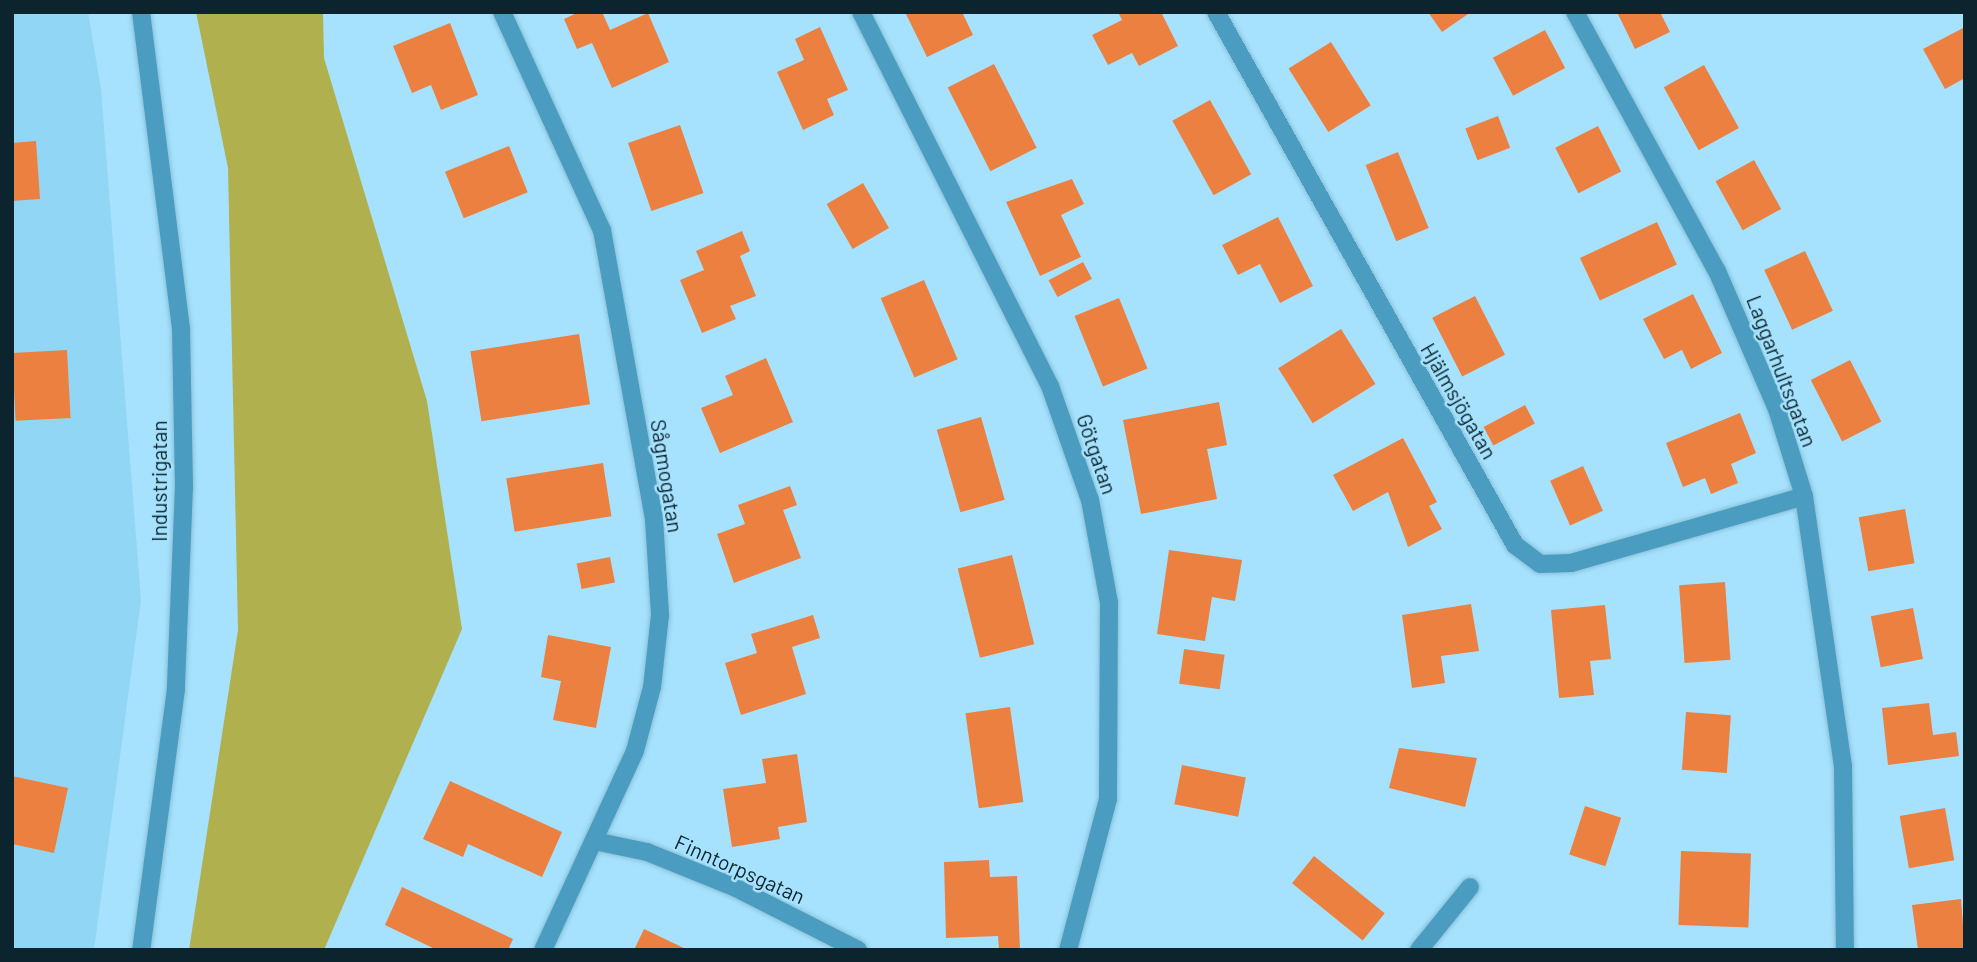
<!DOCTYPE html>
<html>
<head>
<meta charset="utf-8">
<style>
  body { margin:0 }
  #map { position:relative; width:1977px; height:962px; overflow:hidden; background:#a6e2fd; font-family:Barlow,sans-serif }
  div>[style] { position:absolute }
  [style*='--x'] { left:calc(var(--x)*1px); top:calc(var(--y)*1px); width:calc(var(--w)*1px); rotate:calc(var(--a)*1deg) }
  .built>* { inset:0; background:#92d6f5 }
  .green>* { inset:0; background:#b1b04e }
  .building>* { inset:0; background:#ec8041; transform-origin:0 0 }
  .roads { filter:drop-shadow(0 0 2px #8ac0d8) drop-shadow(0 0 2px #8ac0d8) }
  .minor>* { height:18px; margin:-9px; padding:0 9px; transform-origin:9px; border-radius:9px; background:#4a9dc0 }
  span { translate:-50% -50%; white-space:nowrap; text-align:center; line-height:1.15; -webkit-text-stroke:5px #a6e2fd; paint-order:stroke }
  .street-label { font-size:21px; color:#0b242e }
  .frame { position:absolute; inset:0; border:14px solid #0b242e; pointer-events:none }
</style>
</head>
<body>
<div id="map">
  <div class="built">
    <div style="clip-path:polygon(12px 12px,88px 12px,101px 89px,141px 600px,94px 950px,12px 950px)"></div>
  </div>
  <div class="green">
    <div style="clip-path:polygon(196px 12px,323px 12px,324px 58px,427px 401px,462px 629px,324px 950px,189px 950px,238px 630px,228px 168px)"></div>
  </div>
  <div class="building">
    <div style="clip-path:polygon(579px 12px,602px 12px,610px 30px,648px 13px,669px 62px,612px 88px,592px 43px,577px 49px,564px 19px)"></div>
    <div style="clip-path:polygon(905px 12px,962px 12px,973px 35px,927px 57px)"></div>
    <div style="clip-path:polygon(1118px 12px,1161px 12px,1178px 46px,1139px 66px,1132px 53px,1108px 65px,1092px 35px,1122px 20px)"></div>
    <div style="clip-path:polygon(1428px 12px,1471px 12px,1442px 32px)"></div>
    <div style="clip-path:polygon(1617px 12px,1660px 12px,1670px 32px,1635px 49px)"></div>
    <div style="clip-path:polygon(450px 23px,478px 95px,441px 110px,431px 85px,412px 93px,393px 46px)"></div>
    <div style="clip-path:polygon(820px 27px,848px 90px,827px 99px,834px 115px,803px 130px,777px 72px,804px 60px,795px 39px)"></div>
    <div style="clip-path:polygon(1965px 27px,1965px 78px,1945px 89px,1923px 49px)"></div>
    <div style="left:1545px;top:30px;width:43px;height:59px;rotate:62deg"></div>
    <div style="left:1331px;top:42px;width:75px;height:50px;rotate:58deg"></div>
    <div style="left:994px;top:64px;width:94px;height:52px;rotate:63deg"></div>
    <div style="left:1704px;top:65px;width:72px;height:46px;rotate:61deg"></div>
    <div style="left:1210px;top:100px;width:85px;height:43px;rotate:61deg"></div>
    <div style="left:1498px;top:116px;width:34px;height:35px;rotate:69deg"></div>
    <div style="left:680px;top:125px;width:72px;height:55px;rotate:71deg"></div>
    <div style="left:1598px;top:126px;width:51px;height:48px;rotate:63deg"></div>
    <div style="clip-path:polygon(36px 141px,40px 199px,12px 201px,12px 143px)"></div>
    <div style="left:509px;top:146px;width:50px;height:69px;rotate:68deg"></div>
    <div style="left:1398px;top:152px;width:82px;height:35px;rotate:68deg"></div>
    <div style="left:1754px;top:160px;width:56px;height:44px;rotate:61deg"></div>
    <div style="clip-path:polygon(1072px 179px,1084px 204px,1061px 215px,1081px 257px,1040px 276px,1006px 202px)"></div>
    <div style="left:863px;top:183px;width:52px;height:42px;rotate:60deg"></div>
    <div style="clip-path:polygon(1278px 217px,1313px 286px,1280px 303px,1260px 264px,1238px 275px,1222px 245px)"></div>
    <div style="left:1657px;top:222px;width:47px;height:85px;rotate:65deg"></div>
    <div style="clip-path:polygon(742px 231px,750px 251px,740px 256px,756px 296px,730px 306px,736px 319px,702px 333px,680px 280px,704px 270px,696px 251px)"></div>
    <div style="left:1805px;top:251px;width:66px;height:45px;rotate:65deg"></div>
    <div style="left:1083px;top:262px;width:19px;height:39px;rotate:62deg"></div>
    <div style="left:924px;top:280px;width:86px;height:47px;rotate:67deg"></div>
    <div style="clip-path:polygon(1693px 294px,1722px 353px,1691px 369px,1682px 350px,1664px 359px,1643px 319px)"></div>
    <div style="left:1475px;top:296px;width:66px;height:48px;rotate:63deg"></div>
    <div style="left:1119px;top:298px;width:76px;height:48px;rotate:68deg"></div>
    <div style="left:1341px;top:329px;width:65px;height:74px;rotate:58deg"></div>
    <div style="left:579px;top:334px;width:71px;height:110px;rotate:81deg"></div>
    <div style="left:67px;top:350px;width:68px;height:55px;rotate:87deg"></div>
    <div style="clip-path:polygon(766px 358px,793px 422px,720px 453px,701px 408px,733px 395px,725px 376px)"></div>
    <div style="left:1850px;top:360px;width:69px;height:44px;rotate:63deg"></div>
    <div style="clip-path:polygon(1219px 402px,1227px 445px,1207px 449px,1217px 499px,1141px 514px,1123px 420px)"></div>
    <div style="left:1525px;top:405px;width:21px;height:47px;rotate:62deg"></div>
    <div style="clip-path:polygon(1740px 413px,1756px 453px,1731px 464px,1738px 483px,1711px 494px,1705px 478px,1683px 487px,1666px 443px)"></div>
    <div style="left:981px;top:417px;width:86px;height:46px;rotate:74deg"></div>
    <div style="clip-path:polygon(1403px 438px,1437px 502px,1429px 506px,1442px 529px,1408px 547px,1388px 492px,1353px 511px,1333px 475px)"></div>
    <div style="left:603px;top:463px;width:54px;height:98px;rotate:81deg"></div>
    <div style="left:1583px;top:466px;width:49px;height:36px;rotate:66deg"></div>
    <div style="clip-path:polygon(790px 486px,797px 505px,783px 510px,801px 558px,734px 583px,717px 534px,745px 524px,738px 505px)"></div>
    <div style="left:1905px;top:509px;width:55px;height:47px;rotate:80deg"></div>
    <div style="clip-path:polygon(1169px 550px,1242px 560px,1235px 601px,1212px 597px,1205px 641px,1157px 634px)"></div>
    <div style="left:1012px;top:555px;width:92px;height:56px;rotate:76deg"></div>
    <div style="left:610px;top:557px;width:26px;height:34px;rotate:79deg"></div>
    <div style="left:1725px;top:582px;width:78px;height:46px;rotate:86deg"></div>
    <div style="clip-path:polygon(1471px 604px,1479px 651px,1441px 656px,1445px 683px,1412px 688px,1402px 615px)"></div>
    <div style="clip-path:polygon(1605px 605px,1611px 659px,1590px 661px,1594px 695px,1559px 698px,1551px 610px)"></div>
    <div style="left:1913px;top:608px;width:52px;height:43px;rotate:79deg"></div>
    <div style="clip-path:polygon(813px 615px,820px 638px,792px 647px,806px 694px,741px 715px,725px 663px,757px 653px,751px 634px)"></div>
    <div style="clip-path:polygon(548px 635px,611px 647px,596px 728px,553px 720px,561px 681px,541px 677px)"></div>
    <div style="left:1184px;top:649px;width:41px;height:35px;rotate:8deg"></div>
    <div style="clip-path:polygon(1929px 703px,1933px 735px,1956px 732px,1959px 756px,1888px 765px,1882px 708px)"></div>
    <div style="left:1010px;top:707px;width:96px;height:45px;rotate:82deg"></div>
    <div style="left:1686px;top:712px;width:45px;height:58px;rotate:4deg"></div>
    <div style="clip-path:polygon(1399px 748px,1477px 758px,1465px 807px,1389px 788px)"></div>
    <div style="clip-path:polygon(797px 754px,807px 822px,778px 827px,780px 839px,732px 847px,723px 789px,766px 783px,762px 759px)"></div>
    <div style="left:1182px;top:765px;width:65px;height:40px;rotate:11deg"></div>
    <div style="clip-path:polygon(12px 776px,68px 788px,54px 853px,12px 844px)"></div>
    <div style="clip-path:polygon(450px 781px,562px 832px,542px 877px,468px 844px,463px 857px,423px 839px)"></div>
    <div style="left:1585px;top:806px;width:38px;height:51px;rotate:18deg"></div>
    <div style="left:1945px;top:808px;width:53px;height:46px;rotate:80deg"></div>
    <div style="left:1681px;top:851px;width:70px;height:74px;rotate:2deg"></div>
    <div style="left:1314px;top:856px;width:91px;height:35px;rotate:39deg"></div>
    <div style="clip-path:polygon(989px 860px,990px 877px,1017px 876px,1020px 950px,999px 950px,998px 936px,946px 938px,944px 862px)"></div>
    <div style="clip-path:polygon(402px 887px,513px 939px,508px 950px,437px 950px,385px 925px)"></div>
    <div style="clip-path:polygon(1961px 899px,1965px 950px,1918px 950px,1912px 905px)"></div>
    <div style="clip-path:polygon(644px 929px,688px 950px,634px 950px)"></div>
  </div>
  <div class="roads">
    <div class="minor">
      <div style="--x:141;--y:12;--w:321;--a:82.8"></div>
      <div style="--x:181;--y:330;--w:156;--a:88.9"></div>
      <div style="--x:184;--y:486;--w:203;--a:92.3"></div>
      <div style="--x:176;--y:689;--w:263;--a:97.6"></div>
      <div style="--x:502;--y:12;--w:240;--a:65.4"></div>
      <div style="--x:602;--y:230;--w:294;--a:79.8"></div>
      <div style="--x:654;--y:519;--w:96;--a:86.4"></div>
      <div style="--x:660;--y:615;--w:72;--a:96.3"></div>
      <div style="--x:652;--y:687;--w:66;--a:104.9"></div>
      <div style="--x:635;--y:751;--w:219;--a:114.8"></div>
      <div style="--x:861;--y:12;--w:419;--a:63.2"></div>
      <div style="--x:1050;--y:386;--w:121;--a:70.7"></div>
      <div style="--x:1090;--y:500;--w:105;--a:79.5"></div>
      <div style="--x:1109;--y:603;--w:196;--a:90.3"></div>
      <div style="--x:1108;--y:799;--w:156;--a:104.8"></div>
      <div style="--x:1216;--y:12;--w:611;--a:60.71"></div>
      <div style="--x:1515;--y:545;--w:31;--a:37"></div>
      <div style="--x:1540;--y:564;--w:31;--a:-2"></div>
      <div style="--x:1571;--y:563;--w:242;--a:-16"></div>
      <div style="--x:1575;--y:12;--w:295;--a:61.3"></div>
      <div style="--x:1717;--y:271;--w:150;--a:66.5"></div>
      <div style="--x:1777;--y:409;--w:91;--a:72.8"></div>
      <div style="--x:1804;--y:496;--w:273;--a:81.8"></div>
      <div style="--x:1843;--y:766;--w:184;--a:89.4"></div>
      <div style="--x:599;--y:842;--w:49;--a:11.8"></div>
      <div style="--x:647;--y:852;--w:96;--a:22"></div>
      <div style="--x:736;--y:888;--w:137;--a:26.9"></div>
      <div style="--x:1419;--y:950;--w:81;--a:-51"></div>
    </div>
  </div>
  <div class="street-label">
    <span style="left:1782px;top:371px;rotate:69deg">Laggarhultsgatan</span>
    <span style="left:1459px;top:401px;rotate:60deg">Hjälmsjögatan</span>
    <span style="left:1097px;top:454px;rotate:71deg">Götgatan</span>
    <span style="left:667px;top:476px;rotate:81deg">Sågmogatan</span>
    <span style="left:159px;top:481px;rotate:-90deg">Industrigatan</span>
    <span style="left:740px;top:869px;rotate:24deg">Finntorpsgatan</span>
  </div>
  <div class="frame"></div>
</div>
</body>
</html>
